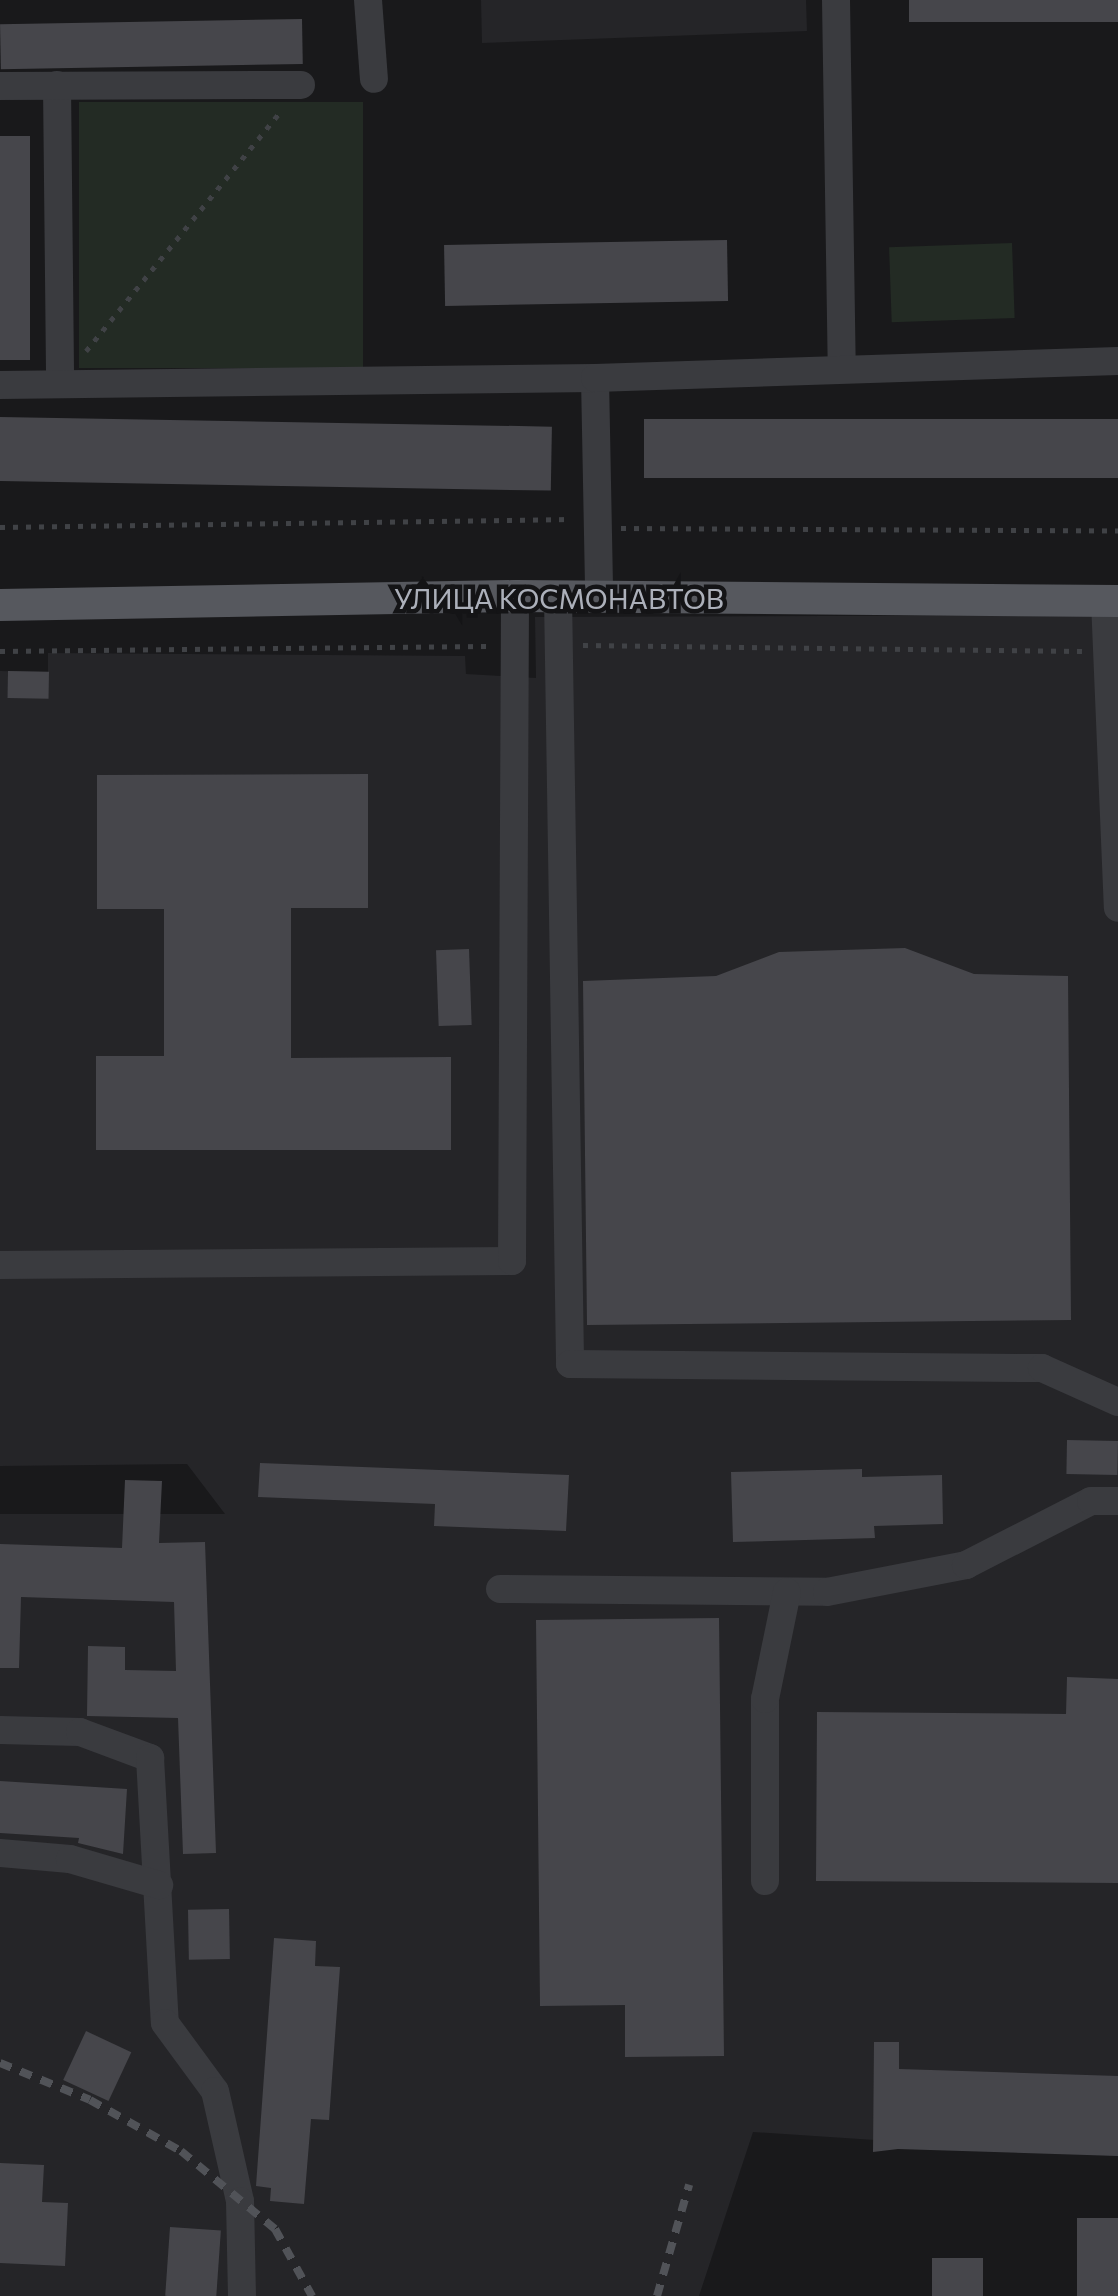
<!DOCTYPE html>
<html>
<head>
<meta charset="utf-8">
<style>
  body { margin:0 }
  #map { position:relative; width:1118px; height:2296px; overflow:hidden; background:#19191b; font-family:Commissioner,sans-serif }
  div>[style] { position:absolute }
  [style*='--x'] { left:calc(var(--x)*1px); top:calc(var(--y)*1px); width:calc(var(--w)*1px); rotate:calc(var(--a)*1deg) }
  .built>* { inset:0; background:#252528 }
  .green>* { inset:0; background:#232b24; transform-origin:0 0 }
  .building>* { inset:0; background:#46464b; transform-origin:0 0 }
  .path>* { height:5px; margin-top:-2.5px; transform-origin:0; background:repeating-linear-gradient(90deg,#404246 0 5px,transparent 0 13px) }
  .minor>* { height:28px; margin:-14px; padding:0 14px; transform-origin:14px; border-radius:14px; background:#3a3b3f }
  .major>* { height:32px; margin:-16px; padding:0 16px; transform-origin:16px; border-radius:16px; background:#56585e }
  .rail>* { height:8px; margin-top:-4px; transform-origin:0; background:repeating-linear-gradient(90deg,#515358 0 12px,transparent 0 22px) }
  span { translate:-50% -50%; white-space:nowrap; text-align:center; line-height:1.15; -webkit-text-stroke:9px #141416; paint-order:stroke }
  .street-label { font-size:28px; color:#acb0ba }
</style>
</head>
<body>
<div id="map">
  <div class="built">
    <div style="clip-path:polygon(481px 0,806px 0,807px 31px,482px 43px)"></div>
    <div style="clip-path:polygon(1118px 615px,1118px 2156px,753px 2132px,699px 2296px,0 2296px,0 1514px,225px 1514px,187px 1464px,0 1466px,0 671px,48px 672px,48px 653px,465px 656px,466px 674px,536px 678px,535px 617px)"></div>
  </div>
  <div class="green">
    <div style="left:363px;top:102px;width:266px;height:284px;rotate:90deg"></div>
    <div style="left:1012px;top:243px;width:75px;height:123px;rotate:88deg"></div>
  </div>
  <div class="building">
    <div style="left:909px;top:0;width:209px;height:22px"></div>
    <div style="left:302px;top:19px;width:45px;height:302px;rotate:89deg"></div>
    <div style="left:0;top:136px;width:30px;height:224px"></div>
    <div style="left:727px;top:240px;width:61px;height:283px;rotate:89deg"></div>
    <div style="left:0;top:417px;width:552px;height:64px;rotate:1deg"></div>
    <div style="left:1118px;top:419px;width:59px;height:474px;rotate:90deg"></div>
    <div style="left:8px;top:671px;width:41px;height:27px;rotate:1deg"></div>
    <div style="clip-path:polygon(368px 774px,368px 908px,291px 908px,291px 1058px,451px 1057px,451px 1150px,96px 1150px,96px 1056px,164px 1056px,164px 909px,97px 909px,97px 775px)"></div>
    <div style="clip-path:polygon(905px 948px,974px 974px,1068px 976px,1071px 1320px,587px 1325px,583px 981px,716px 976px,779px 952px)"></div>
    <div style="left:469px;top:949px;width:76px;height:33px;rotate:88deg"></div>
    <div style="left:1067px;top:1440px;width:51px;height:34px;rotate:1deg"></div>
    <div style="clip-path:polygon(260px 1463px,569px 1475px,566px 1531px,434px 1526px,435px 1504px,258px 1497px)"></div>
    <div style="clip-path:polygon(862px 1469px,862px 1477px,942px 1475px,943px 1524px,874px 1526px,875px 1538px,733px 1542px,731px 1472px)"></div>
    <div style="clip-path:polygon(125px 1480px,162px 1481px,159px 1543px,205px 1542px,216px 1853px,183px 1854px,178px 1718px,87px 1716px,88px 1646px,125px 1647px,125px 1670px,176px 1671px,174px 1602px,21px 1597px,19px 1668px,0 1668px,0 1544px,122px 1548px)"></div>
    <div style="clip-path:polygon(719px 1618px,724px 2056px,625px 2057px,625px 2005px,540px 2006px,536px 1620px)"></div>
    <div style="clip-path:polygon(1067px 1677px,1118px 1679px,1118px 1883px,816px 1881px,817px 1712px,1066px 1714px)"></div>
    <div style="clip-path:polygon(0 1781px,127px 1789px,123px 1854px,78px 1843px,79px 1838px,0 1833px)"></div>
    <div style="left:229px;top:1909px;width:50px;height:41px;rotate:89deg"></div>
    <div style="clip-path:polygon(274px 1938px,316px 1941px,315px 1966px,340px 1967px,329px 2120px,311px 2119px,304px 2204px,270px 2201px,271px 2188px,256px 2186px)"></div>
    <div style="left:86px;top:2031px;width:50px;height:54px;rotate:25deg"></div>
    <div style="clip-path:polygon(874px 2042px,899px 2042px,899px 2069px,1118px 2076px,1118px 2156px,898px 2149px,873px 2152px)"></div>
    <div style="clip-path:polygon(0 2163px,44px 2165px,42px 2202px,68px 2203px,65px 2266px,0 2263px)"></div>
    <div style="left:1077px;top:2218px;width:41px;height:78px"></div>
    <div style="left:170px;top:2227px;width:51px;height:69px;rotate:4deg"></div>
    <div style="left:983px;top:2258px;width:38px;height:51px;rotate:90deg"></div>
  </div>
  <div class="path">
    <div style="--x:86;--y:351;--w:309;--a:-50.9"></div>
    <div style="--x:0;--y:527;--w:572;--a:-0.8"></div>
    <div style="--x:621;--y:528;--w:497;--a:0.3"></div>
    <div style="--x:583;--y:645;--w:499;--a:0.7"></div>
    <div style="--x:0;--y:651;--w:487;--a:-0.6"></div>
  </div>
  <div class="minor">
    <div style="--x:368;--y:0;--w:79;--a:85.7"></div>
    <div style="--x:836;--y:0;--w:368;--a:89.1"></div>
    <div style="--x:57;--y:85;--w:299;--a:89.4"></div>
    <div style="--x:0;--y:86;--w:301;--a:-0.2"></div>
    <div style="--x:595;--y:378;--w:218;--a:88.9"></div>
    <div style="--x:0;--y:385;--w:595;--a:-0.67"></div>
    <div style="--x:595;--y:378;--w:523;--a:-1.86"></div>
    <div style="--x:558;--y:596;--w:768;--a:89.1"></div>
    <div style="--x:570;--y:1364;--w:472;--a:0.5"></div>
    <div style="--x:1042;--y:1368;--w:83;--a:24.1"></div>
    <div style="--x:1105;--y:601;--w:307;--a:87.6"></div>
    <div style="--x:0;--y:1265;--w:512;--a:-0.45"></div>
    <div style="--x:512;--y:1261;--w:665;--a:-89.74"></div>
    <div style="--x:500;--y:1589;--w:327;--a:0.5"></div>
    <div style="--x:827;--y:1592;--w:142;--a:-11"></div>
    <div style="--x:966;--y:1565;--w:140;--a:-27.1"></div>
    <div style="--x:1091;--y:1501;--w:27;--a:0"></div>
    <div style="--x:0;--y:1730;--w:80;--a:1.4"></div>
    <div style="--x:80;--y:1732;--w:75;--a:20.4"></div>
    <div style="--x:150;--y:1758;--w:265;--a:86.8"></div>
    <div style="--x:165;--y:2023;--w:84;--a:53.7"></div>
    <div style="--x:215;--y:2091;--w:113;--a:77.2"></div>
    <div style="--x:240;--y:2201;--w:95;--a:88.8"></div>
    <div style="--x:0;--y:1853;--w:70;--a:4.9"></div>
    <div style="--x:70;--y:1859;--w:93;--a:16.3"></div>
    <div style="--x:765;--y:1881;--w:182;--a:-90"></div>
    <div style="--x:765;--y:1699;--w:109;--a:-78.4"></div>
  </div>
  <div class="major">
    <div style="--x:0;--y:605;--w:515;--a:-1"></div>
    <div style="--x:515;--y:596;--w:603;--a:0.48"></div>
  </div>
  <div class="rail">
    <div style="--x:0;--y:2063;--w:97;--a:22.3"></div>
    <div style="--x:90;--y:2100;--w:104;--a:29.3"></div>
    <div style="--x:181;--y:2151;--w:122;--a:39.7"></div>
    <div style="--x:275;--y:2229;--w:77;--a:61.1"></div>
    <div style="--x:657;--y:2296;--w:116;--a:-73.9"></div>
  </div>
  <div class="street-label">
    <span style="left:559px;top:598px">УЛИЦА КОСМОНАВТОВ</span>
  </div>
</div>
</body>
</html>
